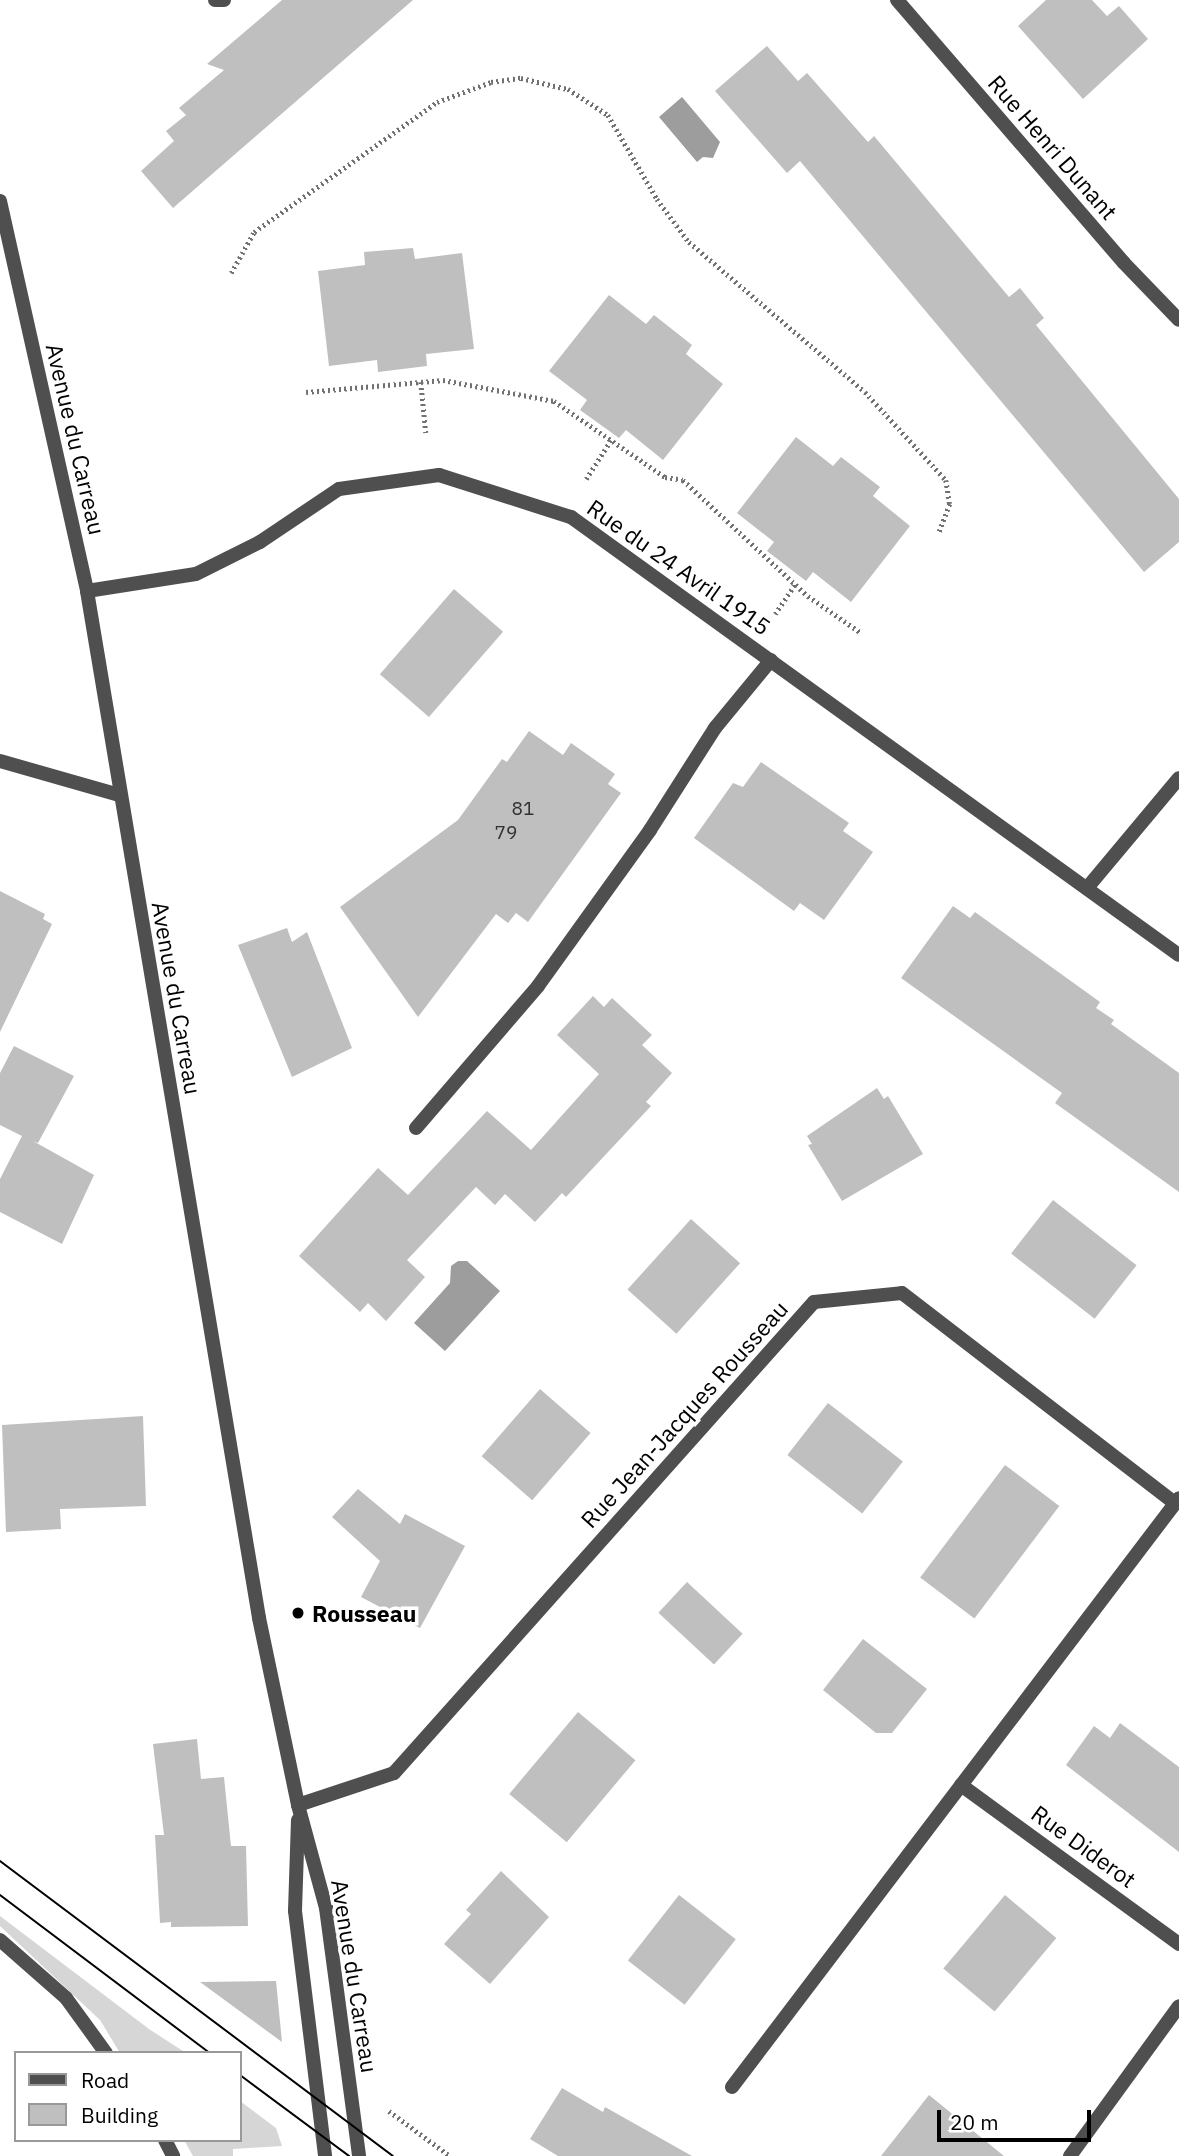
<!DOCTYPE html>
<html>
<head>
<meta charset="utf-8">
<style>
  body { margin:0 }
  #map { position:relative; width:1179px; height:2156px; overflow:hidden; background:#fff; font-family:"IBM Plex Sans",sans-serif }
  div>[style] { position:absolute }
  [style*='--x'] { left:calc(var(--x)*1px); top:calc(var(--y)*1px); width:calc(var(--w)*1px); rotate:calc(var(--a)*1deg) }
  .green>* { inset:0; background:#d6d6d6 }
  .water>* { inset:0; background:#9d9d9d }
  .building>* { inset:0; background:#bfbfbf; transform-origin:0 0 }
  .path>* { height:4.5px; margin-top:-2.25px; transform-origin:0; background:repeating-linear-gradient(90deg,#717171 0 2px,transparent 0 5.5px) }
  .minor>* { height:14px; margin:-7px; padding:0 7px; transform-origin:7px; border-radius:7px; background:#4f4f4f }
  .tertiary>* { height:14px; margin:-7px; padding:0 7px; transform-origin:7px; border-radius:7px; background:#4f4f4f }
  .tram>* { height:2px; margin:-1px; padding:0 1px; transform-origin:1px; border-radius:1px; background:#000 }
  .dots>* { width:19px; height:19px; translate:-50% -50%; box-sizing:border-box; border:4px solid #fff; border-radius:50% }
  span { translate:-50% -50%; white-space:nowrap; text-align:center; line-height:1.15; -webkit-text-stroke:7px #fff; paint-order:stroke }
  .number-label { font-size:19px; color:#303030 }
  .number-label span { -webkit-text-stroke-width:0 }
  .street-label { font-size:23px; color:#000 }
  .poi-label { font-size:23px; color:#000; font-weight:700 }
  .left { translate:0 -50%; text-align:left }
  .legend { position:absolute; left:14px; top:2051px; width:228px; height:91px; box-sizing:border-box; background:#fff; border:2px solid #999; margin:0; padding:9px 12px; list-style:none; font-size:21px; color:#000 }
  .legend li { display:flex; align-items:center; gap:14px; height:35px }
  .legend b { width:35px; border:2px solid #999 }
  .scale { position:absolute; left:937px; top:2110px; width:154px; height:32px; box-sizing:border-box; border:4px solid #000; border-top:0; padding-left:9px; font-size:21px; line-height:24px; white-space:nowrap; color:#000; -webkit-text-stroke:5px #fff; paint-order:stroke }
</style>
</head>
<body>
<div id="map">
  <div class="green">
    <div style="clip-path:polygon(0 1916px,149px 2029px,186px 2053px,120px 2053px,100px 2020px,0 1926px)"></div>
    <div style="clip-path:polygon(240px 2101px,276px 2128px,282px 2146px,233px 2149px,233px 2156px,193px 2156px,184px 2140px,240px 2140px)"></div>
  </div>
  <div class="water">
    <div style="clip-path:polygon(682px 97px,720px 142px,713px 158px,703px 157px,697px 162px,659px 117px)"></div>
    <div style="clip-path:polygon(458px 1261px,467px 1261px,500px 1291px,445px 1351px,414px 1323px,450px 1283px,451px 1266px)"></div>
  </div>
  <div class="building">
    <div style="clip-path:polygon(282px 0,413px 0,173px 208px,141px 171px,174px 141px,166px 131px,186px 115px,179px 108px,224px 70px,207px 64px)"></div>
    <div style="clip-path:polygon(1046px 0,1092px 0,1107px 16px,1119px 6px,1148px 39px,1083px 99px,1018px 26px)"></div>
    <div style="clip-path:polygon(767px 46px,798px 81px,807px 73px,868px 142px,874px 136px,1009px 297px,1020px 288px,1044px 318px,1036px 325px,1179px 499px,1179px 542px,1144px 572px,800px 161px,787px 173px,715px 91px)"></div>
    <div style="clip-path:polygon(413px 248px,415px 259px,462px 253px,474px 349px,426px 354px,427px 366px,378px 372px,377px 360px,329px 366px,318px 271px,365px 265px,364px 252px)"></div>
    <div style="clip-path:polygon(609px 295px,646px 324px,654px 315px,692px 345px,686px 354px,723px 384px,663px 460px,626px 430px,619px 438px,580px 410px,587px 400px,549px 371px)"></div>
    <div style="clip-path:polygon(796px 437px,833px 466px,841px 457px,880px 487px,873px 496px,910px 526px,851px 602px,813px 572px,806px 581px,767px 551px,774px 542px,737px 513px)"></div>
    <div style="left:454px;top:589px;width:65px;height:113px;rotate:41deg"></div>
    <div style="clip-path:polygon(529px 731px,563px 755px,571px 743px,615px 774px,608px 784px,621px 793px,528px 922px,516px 913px,508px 923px,496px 914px,418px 1017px,340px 907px,458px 820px,502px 759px,507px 762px)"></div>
    <div style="clip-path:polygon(761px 762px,849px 823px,843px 831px,873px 852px,824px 920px,800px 903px,794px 911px,694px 838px,733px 783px,743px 787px)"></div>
    <div style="clip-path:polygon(0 891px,45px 914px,43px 919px,52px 924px,0 1032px)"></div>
    <div style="clip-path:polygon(953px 906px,970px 918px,975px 912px,1100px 1002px,1096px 1008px,1114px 1020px,1111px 1024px,1179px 1073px,1179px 1192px,1055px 1103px,1062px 1093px,901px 978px)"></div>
    <div style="clip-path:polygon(287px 928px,292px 942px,307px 932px,352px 1048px,292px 1077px,238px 945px)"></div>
    <div style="clip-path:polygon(593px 996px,604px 1007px,612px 998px,652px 1035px,642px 1045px,672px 1073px,646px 1102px,651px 1106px,566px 1197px,562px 1193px,535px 1222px,505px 1194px,495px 1205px,476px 1187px,407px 1260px,425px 1277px,386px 1321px,368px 1303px,360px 1312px,299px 1256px,378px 1168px,408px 1195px,487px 1111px,531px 1150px,599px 1074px,557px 1035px)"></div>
    <div style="clip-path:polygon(14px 1046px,74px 1076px,38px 1143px,33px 1141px,94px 1175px,62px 1244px,0 1212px,0 1179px,22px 1136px,0 1125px,0 1073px)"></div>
    <div style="clip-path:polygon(877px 1088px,884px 1099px,888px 1096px,923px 1154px,842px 1201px,808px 1145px,812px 1144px,807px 1136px)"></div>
    <div style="left:1053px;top:1200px;width:106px;height:68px;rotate:38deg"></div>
    <div style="left:691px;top:1219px;width:66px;height:95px;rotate:42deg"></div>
    <div style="left:540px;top:1389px;width:67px;height:89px;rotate:41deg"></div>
    <div style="left:828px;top:1403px;width:95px;height:66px;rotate:38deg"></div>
    <div style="clip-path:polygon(143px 1416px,146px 1506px,60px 1509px,61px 1529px,6px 1532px,2px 1425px)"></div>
    <div style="left:1005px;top:1465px;width:68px;height:141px;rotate:37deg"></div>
    <div style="clip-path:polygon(358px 1489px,400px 1524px,405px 1514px,465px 1546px,420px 1628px,361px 1597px,380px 1561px,332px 1517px)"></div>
    <div style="left:687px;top:1582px;width:76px;height:42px;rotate:43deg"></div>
    <div style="clip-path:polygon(863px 1639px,927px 1689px,892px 1733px,876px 1733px,823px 1690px)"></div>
    <div style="left:578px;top:1712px;width:75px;height:107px;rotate:40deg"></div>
    <div style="clip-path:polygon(1120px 1723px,1179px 1767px,1179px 1852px,1066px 1765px,1094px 1726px,1110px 1738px)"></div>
    <div style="clip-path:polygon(197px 1739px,201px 1779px,224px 1777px,231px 1846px,246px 1846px,248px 1926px,171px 1927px,171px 1922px,160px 1923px,155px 1835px,164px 1835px,153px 1744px)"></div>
    <div style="clip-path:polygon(501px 1871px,549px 1917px,490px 1984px,444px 1944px,471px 1914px,466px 1910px)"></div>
    <div style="left:679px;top:1895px;width:72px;height:83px;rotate:38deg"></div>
    <div style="left:1005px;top:1895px;width:67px;height:96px;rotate:40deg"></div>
    <div style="clip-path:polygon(276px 1981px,282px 2042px,200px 1982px)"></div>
    <div style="clip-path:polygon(562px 2088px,603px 2112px,605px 2107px,692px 2156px,558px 2156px,530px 2139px)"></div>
    <div style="clip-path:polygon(929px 2095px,1004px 2156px,881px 2156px)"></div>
  </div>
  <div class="path">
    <div style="--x:231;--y:273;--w:47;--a:-60.7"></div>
    <div style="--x:254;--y:232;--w:224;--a:-35.4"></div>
    <div style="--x:437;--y:102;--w:58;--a:-20.3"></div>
    <div style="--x:491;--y:82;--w:30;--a:-8"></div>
    <div style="--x:521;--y:78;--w:48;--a:13.2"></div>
    <div style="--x:568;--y:89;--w:48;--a:33"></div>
    <div style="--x:608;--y:115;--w:97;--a:59.7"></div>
    <div style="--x:657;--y:199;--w:54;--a:53.3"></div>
    <div style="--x:689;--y:242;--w:231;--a:40.4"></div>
    <div style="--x:865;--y:392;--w:120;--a:47.4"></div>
    <div style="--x:946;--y:480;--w:24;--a:81"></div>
    <div style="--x:950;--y:504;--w:31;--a:111"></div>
    <div style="--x:421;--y:382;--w:51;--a:84.4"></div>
    <div style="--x:306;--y:392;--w:138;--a:-5"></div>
    <div style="--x:443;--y:380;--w:113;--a:10.7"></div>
    <div style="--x:554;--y:401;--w:135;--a:34.4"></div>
    <div style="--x:665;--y:477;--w:18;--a:9"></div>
    <div style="--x:683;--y:480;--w:171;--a:42.9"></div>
    <div style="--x:808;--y:596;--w:63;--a:34.7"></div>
    <div style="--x:586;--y:479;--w:46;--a:-57.3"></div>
    <div style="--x:775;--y:614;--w:36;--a:-56"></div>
    <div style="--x:389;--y:2111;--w:76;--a:36.4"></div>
  </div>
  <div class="minor">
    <div style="--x:215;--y:0;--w:9;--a:0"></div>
    <div style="--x:897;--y:0;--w:347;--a:49.2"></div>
    <div style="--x:1124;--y:263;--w:79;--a:46"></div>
    <div style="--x:87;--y:591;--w:110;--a:-8.9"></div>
    <div style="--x:196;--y:574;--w:72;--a:-26.6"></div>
    <div style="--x:260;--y:542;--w:95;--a:-33.9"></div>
    <div style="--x:339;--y:489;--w:101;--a:-8"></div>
    <div style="--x:439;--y:475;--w:139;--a:17.7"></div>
    <div style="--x:571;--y:517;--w:749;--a:35.77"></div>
    <div style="--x:0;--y:761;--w:124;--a:15.9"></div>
    <div style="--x:1087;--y:888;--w:143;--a:-50.1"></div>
    <div style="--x:416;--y:1128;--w:187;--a:-49.3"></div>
    <div style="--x:538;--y:986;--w:192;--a:-54.3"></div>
    <div style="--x:650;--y:830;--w:121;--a:-57.5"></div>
    <div style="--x:715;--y:728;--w:88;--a:-50.5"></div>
    <div style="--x:961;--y:1785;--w:270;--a:36.1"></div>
    <div style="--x:298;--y:1805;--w:101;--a:-18.4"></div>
    <div style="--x:394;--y:1773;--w:631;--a:-48.28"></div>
    <div style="--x:814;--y:1302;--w:88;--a:-5.8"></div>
    <div style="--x:902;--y:1293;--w:344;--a:37.6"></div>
    <div style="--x:0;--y:1940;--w:88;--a:41.3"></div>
    <div style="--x:66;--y:1998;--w:68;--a:54"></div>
    <div style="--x:732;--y:2087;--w:739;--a:-52.8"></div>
    <div style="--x:165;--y:2140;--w:18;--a:63"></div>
    <div style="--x:1070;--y:2156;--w:185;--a:-54"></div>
  </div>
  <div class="tertiary">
    <div style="--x:0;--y:201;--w:400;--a:77.4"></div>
    <div style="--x:87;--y:591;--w:1041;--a:80.49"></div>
    <div style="--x:259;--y:1618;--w:191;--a:78.2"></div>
    <div style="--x:298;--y:1805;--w:107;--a:74.8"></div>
    <div style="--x:326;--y:1908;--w:250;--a:82.4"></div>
    <div style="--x:298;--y:1820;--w:91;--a:91.9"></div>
    <div style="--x:295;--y:1911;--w:247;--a:83"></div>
  </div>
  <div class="tram">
    <div style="--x:0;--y:1861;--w:491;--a:36.9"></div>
    <div style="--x:0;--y:1895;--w:263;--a:37"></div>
    <div style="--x:240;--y:2075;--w:136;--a:36.6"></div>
  </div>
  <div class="dots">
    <div style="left:298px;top:1613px;background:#000"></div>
  </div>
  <div class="number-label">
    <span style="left:523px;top:809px">81</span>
    <span style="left:506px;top:833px">79</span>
  </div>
  <div class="street-label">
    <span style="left:1053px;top:147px;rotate:49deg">Rue Henri Dunant</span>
    <span style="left:76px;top:439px;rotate:77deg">Avenue du Carreau</span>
    <span style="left:679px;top:567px;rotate:35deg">Rue du 24 Avril 1915</span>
    <span style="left:177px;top:998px;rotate:80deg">Avenue du Carreau</span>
    <span style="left:684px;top:1414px;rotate:-48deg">Rue Jean-Jacques Rousseau</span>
    <span style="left:1084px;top:1846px;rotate:36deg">Rue Diderot</span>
    <span style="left:355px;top:1976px;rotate:81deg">Avenue du Carreau</span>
  </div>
  <div class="poi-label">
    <span class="left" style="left:312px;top:1613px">Rousseau</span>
  </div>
  <ul class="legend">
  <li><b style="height:9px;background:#4f4f4f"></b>Road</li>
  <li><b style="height:19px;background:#bfbfbf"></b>Building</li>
  </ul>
  <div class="scale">20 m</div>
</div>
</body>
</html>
